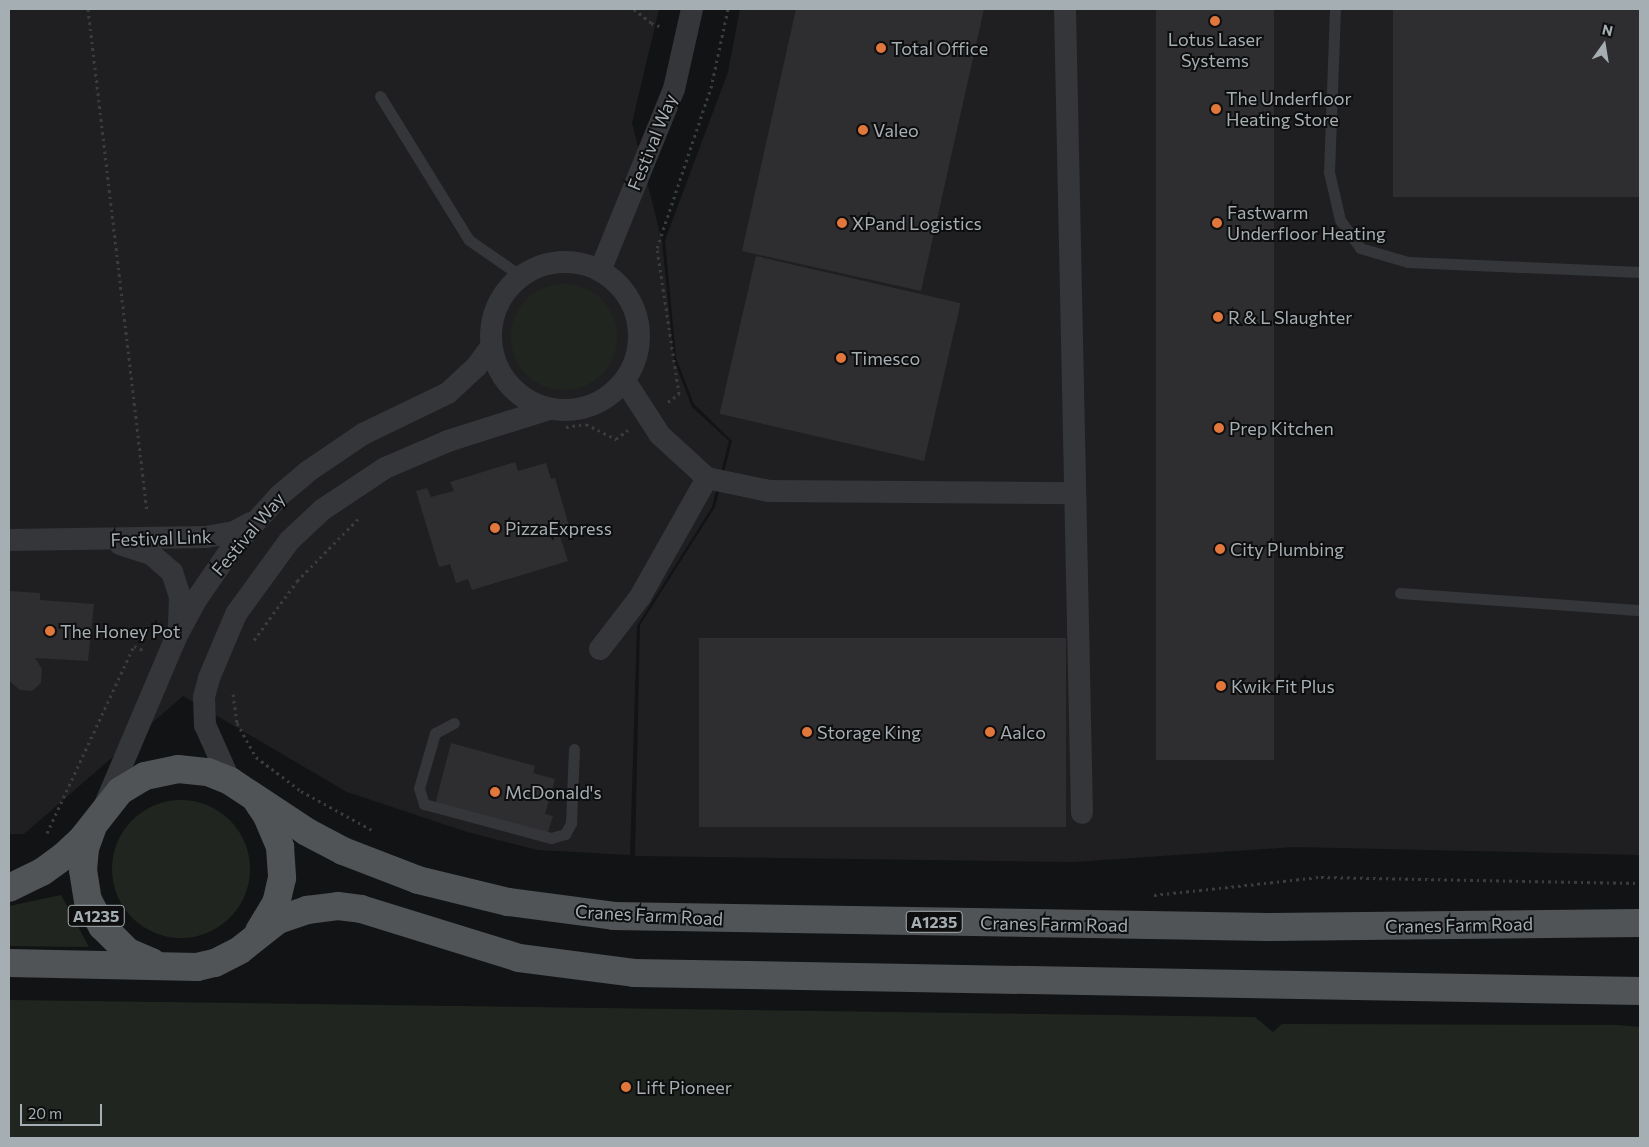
<!DOCTYPE html>
<html>
<head>
<meta charset="utf-8">
<style>
  body { margin:0 }
  #map { position:relative; width:1649px; height:1147px; overflow:hidden; background:#121314; font-family:Commissioner,sans-serif }
  div>[style] { position:absolute }
  [style*='--x'] { left:calc(var(--x)*1px); top:calc(var(--y)*1px); width:calc(var(--w)*1px); rotate:calc(var(--a)*1deg) }
  .built>* { inset:0; background:#1f1f21 }
  .green>* { inset:0; background:#20261f }
  .round { border-radius:50% }
  .building>* { inset:0; background:#2e2e30; transform-origin:0 0 }
  .path>* { height:3px; margin-top:-1.5px; transform-origin:0; background:repeating-linear-gradient(90deg,#3a3d3f 0 2.5px,transparent 0 6.5px) }
  .lane>* { height:11px; margin:-5.5px; padding:0 5.5px; transform-origin:5.5px; border-radius:5.5px; background:#343639 }
  .street>* { height:22px; margin:-11px; padding:0 11px; transform-origin:11px; border-radius:11px; background:#343639 }
  .street>.ring { margin:-11px; padding:0; box-sizing:content-box; background:none; border:22px solid #343639; border-radius:50% }
  .primary>* { height:28px; margin:-14px; padding:0 14px; transform-origin:14px; border-radius:14px; background:#505457 }
  .dots>* { width:14px; height:14px; translate:-50% -50%; box-sizing:border-box; border:2px solid #0e0e0f; border-radius:50% }
  span { translate:-50% -50%; white-space:nowrap; text-align:center; line-height:1.15; -webkit-text-stroke:4px #0e0e0f; paint-order:stroke }
  .shield-label span { padding:1px 4px; background:#0e0e0f; border:1px solid; border-radius:4px; -webkit-text-stroke-width:0 }
  .shield-label { font-size:16px; color:#a5aeb3; font-weight:700 }
  .poi-label { font-size:18px; color:#a5aeb3 }
  .left { translate:0 -50%; text-align:left }
  .street-label { font-size:18px; color:#a5aeb3 }
  .frame { position:absolute; inset:0; border:10px solid #a5aeb3; pointer-events:none }
  .north { position:absolute; left:1579px; top:20px; width:50px; height:50px; -webkit-text-stroke:4px #0e0e0f; paint-order:stroke; rotate:13deg; font-size:14px; font-weight:700; line-height:20px; text-align:center; color:#a5aeb3 }
  .north::after { content:''; display:block; margin:auto; width:18px; height:22px; background:#a5aeb3; clip-path:polygon(50% 0,100% 100%,50% 72%,0 100%) }
  .scale { position:absolute; left:20px; top:1104px; width:82px; height:22px; box-sizing:border-box; border:2px solid #a5aeb3; border-top:0; padding-left:6px; font-size:15px; line-height:18px; white-space:nowrap; color:#a5aeb3; -webkit-text-stroke:4px #0e0e0f; paint-order:stroke }
</style>
</head>
<body>
<div id="map">
  <div class="built">
    <div style="clip-path:polygon(9px 9px,659px 9px,632px 123px,662px 241px,674px 360px,692px 407px,729px 441px,712px 507px,637px 626px,630px 855px,538px 850px,467px 832px,347px 792px,183px 696px,24px 834px,9px 834px)"></div>
    <div style="clip-path:polygon(740px 9px,1640px 9px,1640px 855px,1294px 847px,1074px 862px,635px 856px,640px 625px,715px 507px,732px 441px,694px 404px,676px 358px,665px 240px,728px 72px)"></div>
  </div>
  <div class="green">
    <div class="round" style="left:511px;top:284px;width:106px;height:106px"></div>
    <div class="round" style="left:112px;top:800px;width:138px;height:138px"></div>
    <div style="clip-path:polygon(61px 895px,89px 947px,9px 946px,9px 906px)"></div>
    <div style="clip-path:polygon(9px 1000px,1255px 1017px,1273px 1032px,1282px 1024px,1617px 1025px,1640px 1027px,1640px 1138px,9px 1138px)"></div>
  </div>
  <div class="building">
    <div style="clip-path:polygon(796px 9px,984px 9px,921px 291px,742px 251px)"></div>
    <div style="left:1156px;top:9px;width:118px;height:751px"></div>
    <div style="left:1393px;top:9px;width:247px;height:188px"></div>
    <div style="left:756px;top:256px;width:210px;height:162px;rotate:13deg"></div>
    <div style="clip-path:polygon(515px 462px,518px 471px,546px 463px,551px 479px,555px 478px,569px 526px,558px 530px,568px 561px,472px 590px,468px 579px,456px 583px,450px 564px,439px 567px,416px 491px,427px 488px,431px 497px,454px 491px,450px 482px)"></div>
    <div style="clip-path:polygon(9px 591px,40px 593px,40px 600px,94px 604px,88px 661px,35px 658px,42px 669px,41px 683px,32px 691px,20px 690px,9px 681px)"></div>
    <div style="left:699px;top:638px;width:367px;height:189px"></div>
    <div style="clip-path:polygon(451px 743px,535px 766px,533px 773px,555px 779px,545px 814px,553px 816px,547px 835px,435px 805px)"></div>
  </div>
  <div class="path">
    <div style="--x:88;--y:9;--w:506;--a:83.31"></div>
    <div style="--x:634;--y:9;--w:22;--a:39"></div>
    <div style="--x:651;--y:23;--w:12;--a:20"></div>
    <div style="--x:668;--y:402;--w:14;--a:-36"></div>
    <div style="--x:679;--y:394;--w:148;--a:-98.6"></div>
    <div style="--x:657;--y:248;--w:169;--a:-71.4"></div>
    <div style="--x:711;--y:88;--w:81;--a:-77.9"></div>
    <div style="--x:566;--y:427;--w:20;--a:-9"></div>
    <div style="--x:586;--y:424;--w:34;--a:27"></div>
    <div style="--x:616;--y:439;--w:15;--a:-37"></div>
    <div style="--x:254;--y:640;--w:73;--a:-53.9"></div>
    <div style="--x:297;--y:581;--w:88;--a:-45.5"></div>
    <div style="--x:233;--y:694;--w:29;--a:82"></div>
    <div style="--x:237;--y:723;--w:39;--a:61"></div>
    <div style="--x:256;--y:757;--w:56;--a:37.1"></div>
    <div style="--x:301;--y:791;--w:81;--a:28.8"></div>
    <div style="--x:47;--y:833;--w:206;--a:-65.1"></div>
    <div style="--x:134;--y:646;--w:10;--a:24"></div>
    <div style="--x:1154;--y:895;--w:168;--a:-6.2"></div>
    <div style="--x:1321;--y:877;--w:319;--a:1.1"></div>
  </div>
  <div class="lane">
    <div style="--x:1335;--y:9;--w:163;--a:92.1"></div>
    <div style="--x:1329;--y:172;--w:49;--a:77.1"></div>
    <div style="--x:1340;--y:220;--w:34;--a:54"></div>
    <div style="--x:1360;--y:248;--w:50;--a:16.3"></div>
    <div style="--x:1408;--y:262;--w:232;--a:2.5"></div>
    <div style="--x:380;--y:96;--w:169;--a:58.3"></div>
    <div style="--x:469;--y:240;--w:63;--a:34.7"></div>
    <div style="--x:1400;--y:593;--w:241;--a:4.1"></div>
    <div style="--x:454;--y:723;--w:21;--a:152"></div>
    <div style="--x:435;--y:733;--w:57;--a:106.2"></div>
    <div style="--x:419;--y:788;--w:17;--a:73"></div>
    <div style="--x:424;--y:804;--w:131;--a:15"></div>
    <div style="--x:551;--y:838;--w:15;--a:-16"></div>
    <div style="--x:565;--y:834;--w:13;--a:-61"></div>
    <div style="--x:571;--y:823;--w:74;--a:-87.7"></div>
  </div>
  <div class="street">
    <div style="--x:1065;--y:9;--w:804;--a:88.79"></div>
    <div class="ring" style="left:491px;top:262px;width:126px;height:126px"></div>
    <div style="--x:600;--y:271;--w:196;--a:-67.9"></div>
    <div style="--x:674;--y:89;--w:82;--a:-77.3"></div>
    <div style="--x:625;--y:381;--w:64;--a:57.1"></div>
    <div style="--x:660;--y:435;--w:64;--a:42.5"></div>
    <div style="--x:707;--y:478;--w:63;--a:11.8"></div>
    <div style="--x:769;--y:491;--w:306;--a:0.4"></div>
    <div style="--x:9;--y:540;--w:197;--a:-0.9"></div>
    <div style="--x:206;--y:537;--w:28;--a:-10"></div>
    <div style="--x:234;--y:532;--w:19;--a:-28"></div>
    <div style="--x:120;--y:544;--w:33;--a:18"></div>
    <div style="--x:151;--y:554;--w:28;--a:41"></div>
    <div style="--x:172;--y:572;--w:25;--a:72"></div>
    <div style="--x:180;--y:596;--w:31;--a:92"></div>
    <div style="--x:600;--y:649;--w:66;--a:-52.4"></div>
    <div style="--x:640;--y:597;--w:137;--a:-60.6"></div>
    <div style="--x:230;--y:781;--w:61;--a:-114.1"></div>
    <div style="--x:205;--y:725;--w:28;--a:-92"></div>
    <div style="--x:204;--y:697;--w:20;--a:-75"></div>
    <div style="--x:209;--y:678;--w:69;--a:-67.1"></div>
    <div style="--x:236;--y:614;--w:90;--a:-54"></div>
    <div style="--x:289;--y:541;--w:45;--a:-43.2"></div>
    <div style="--x:322;--y:510;--w:76;--a:-33.7"></div>
    <div style="--x:385;--y:468;--w:69;--a:-23.2"></div>
    <div style="--x:448;--y:441;--w:106;--a:-17.6"></div>
    <div style="--x:104;--y:807;--w:185;--a:-67"></div>
    <div style="--x:176;--y:637;--w:42;--a:-61.6"></div>
    <div style="--x:196;--y:600;--w:62;--a:-55.5"></div>
    <div style="--x:231;--y:549;--w:73;--a:-47.8"></div>
    <div style="--x:280;--y:495;--w:35;--a:-40"></div>
    <div style="--x:307;--y:472;--w:68;--a:-34.2"></div>
    <div style="--x:363;--y:434;--w:94;--a:-25.8"></div>
    <div style="--x:448;--y:393;--w:40;--a:-43"></div>
    <div style="--x:477;--y:366;--w:24;--a:-54"></div>
  </div>
  <div class="primary">
    <div style="--x:257;--y:801;--w:18;--a:56"></div>
    <div style="--x:267;--y:816;--w:34;--a:67"></div>
    <div style="--x:280;--y:847;--w:31;--a:86"></div>
    <div style="--x:282;--y:878;--w:26;--a:103"></div>
    <div style="--x:276;--y:903;--w:33;--a:121"></div>
    <div style="--x:92;--y:829;--w:20;--a:110"></div>
    <div style="--x:85;--y:848;--w:22;--a:95"></div>
    <div style="--x:83;--y:870;--w:30;--a:81"></div>
    <div style="--x:88;--y:900;--w:30;--a:62"></div>
    <div style="--x:102;--y:926;--w:37;--a:45"></div>
    <div style="--x:128;--y:952;--w:26;--a:23"></div>
    <div style="--x:9;--y:888;--w:37;--a:-26"></div>
    <div style="--x:42;--y:872;--w:27;--a:-36"></div>
    <div style="--x:64;--y:856;--w:26;--a:-43"></div>
    <div style="--x:83;--y:838;--w:60;--a:-51.8"></div>
    <div style="--x:120;--y:791;--w:29;--a:-31"></div>
    <div style="--x:145;--y:776;--w:34;--a:-12"></div>
    <div style="--x:178;--y:769;--w:30;--a:6"></div>
    <div style="--x:208;--y:772;--w:24;--a:22"></div>
    <div style="--x:230;--y:781;--w:92;--a:33.5"></div>
    <div style="--x:307;--y:832;--w:41;--a:27.8"></div>
    <div style="--x:343;--y:851;--w:80;--a:21.1"></div>
    <div style="--x:418;--y:880;--w:93;--a:13.7"></div>
    <div style="--x:508;--y:902;--w:107;--a:7.5"></div>
    <div style="--x:614;--y:916;--w:654;--a:0.96"></div>
    <div style="--x:1268;--y:927;--w:372;--a:-0.6"></div>
    <div style="--x:9;--y:963;--w:188;--a:1.2"></div>
    <div style="--x:197;--y:967;--w:18;--a:-13"></div>
    <div style="--x:215;--y:963;--w:28;--a:-27"></div>
    <div style="--x:240;--y:950;--w:48;--a:-38.3"></div>
    <div style="--x:278;--y:920;--w:31;--a:-19"></div>
    <div style="--x:307;--y:910;--w:31;--a:-7"></div>
    <div style="--x:338;--y:906;--w:23;--a:7"></div>
    <div style="--x:361;--y:909;--w:165;--a:17.2"></div>
    <div style="--x:519;--y:958;--w:116;--a:7.4"></div>
    <div style="--x:634;--y:973;--w:1006;--a:1.03"></div>
  </div>
  <div class="dots">
    <div style="left:1215px;top:21px;background:#e2773c"></div>
    <div style="left:881px;top:48px;background:#e2773c"></div>
    <div style="left:1216px;top:109px;background:#e2773c"></div>
    <div style="left:863px;top:130px;background:#e2773c"></div>
    <div style="left:842px;top:223px;background:#e2773c"></div>
    <div style="left:1217px;top:223px;background:#e2773c"></div>
    <div style="left:1218px;top:317px;background:#e2773c"></div>
    <div style="left:841px;top:358px;background:#e2773c"></div>
    <div style="left:1219px;top:428px;background:#e2773c"></div>
    <div style="left:495px;top:528px;background:#e2773c"></div>
    <div style="left:1220px;top:549px;background:#e2773c"></div>
    <div style="left:50px;top:631px;background:#e2773c"></div>
    <div style="left:1221px;top:686px;background:#e2773c"></div>
    <div style="left:807px;top:732px;background:#e2773c"></div>
    <div style="left:990px;top:732px;background:#e2773c"></div>
    <div style="left:495px;top:792px;background:#e2773c"></div>
    <div style="left:626px;top:1087px;background:#e2773c"></div>
  </div>
  <div class="shield-label">
    <span style="left:96px;top:916px">A1235</span>
    <span style="left:934px;top:922px">A1235</span>
  </div>
  <div class="poi-label">
    <span style="left:1215px;top:50px">Lotus Laser<br>Systems</span>
    <span class="left" style="left:891px;top:48px">Total Office</span>
    <span class="left" style="left:1226px;top:109px">The Underfloor<br>Heating Store</span>
    <span class="left" style="left:873px;top:130px">Valeo</span>
    <span class="left" style="left:1227px;top:223px">Fastwarm<br>Underfloor Heating</span>
    <span class="left" style="left:852px;top:223px">XPand Logistics</span>
    <span class="left" style="left:1228px;top:317px">R &amp; L Slaughter</span>
    <span class="left" style="left:851px;top:358px">Timesco</span>
    <span class="left" style="left:1229px;top:428px">Prep Kitchen</span>
    <span class="left" style="left:505px;top:528px">PizzaExpress</span>
    <span class="left" style="left:1230px;top:549px">City Plumbing</span>
    <span class="left" style="left:60px;top:631px">The Honey Pot</span>
    <span class="left" style="left:1231px;top:686px">Kwik Fit Plus</span>
    <span class="left" style="left:817px;top:732px">Storage King</span>
    <span class="left" style="left:1000px;top:732px">Aalco</span>
    <span class="left" style="left:505px;top:792px">McDonald's</span>
    <span class="left" style="left:636px;top:1087px">Lift Pioneer</span>
  </div>
  <div class="street-label">
    <span style="left:652px;top:142px;rotate:-68deg">Festival Way</span>
    <span style="left:248px;top:534px;rotate:-50deg">Festival Way</span>
    <span style="left:161px;top:538px;rotate:-2deg">Festival Link</span>
    <span style="left:649px;top:915px;rotate:3deg">Cranes Farm Road</span>
    <span style="left:1054px;top:924px;rotate:1deg">Cranes Farm Road</span>
    <span style="left:1459px;top:925px;rotate:-1deg">Cranes Farm Road</span>
  </div>
  <div class="frame"></div>
  <div class="north">N</div>
  <div class="scale">20 m</div>
</div>
</body>
</html>
